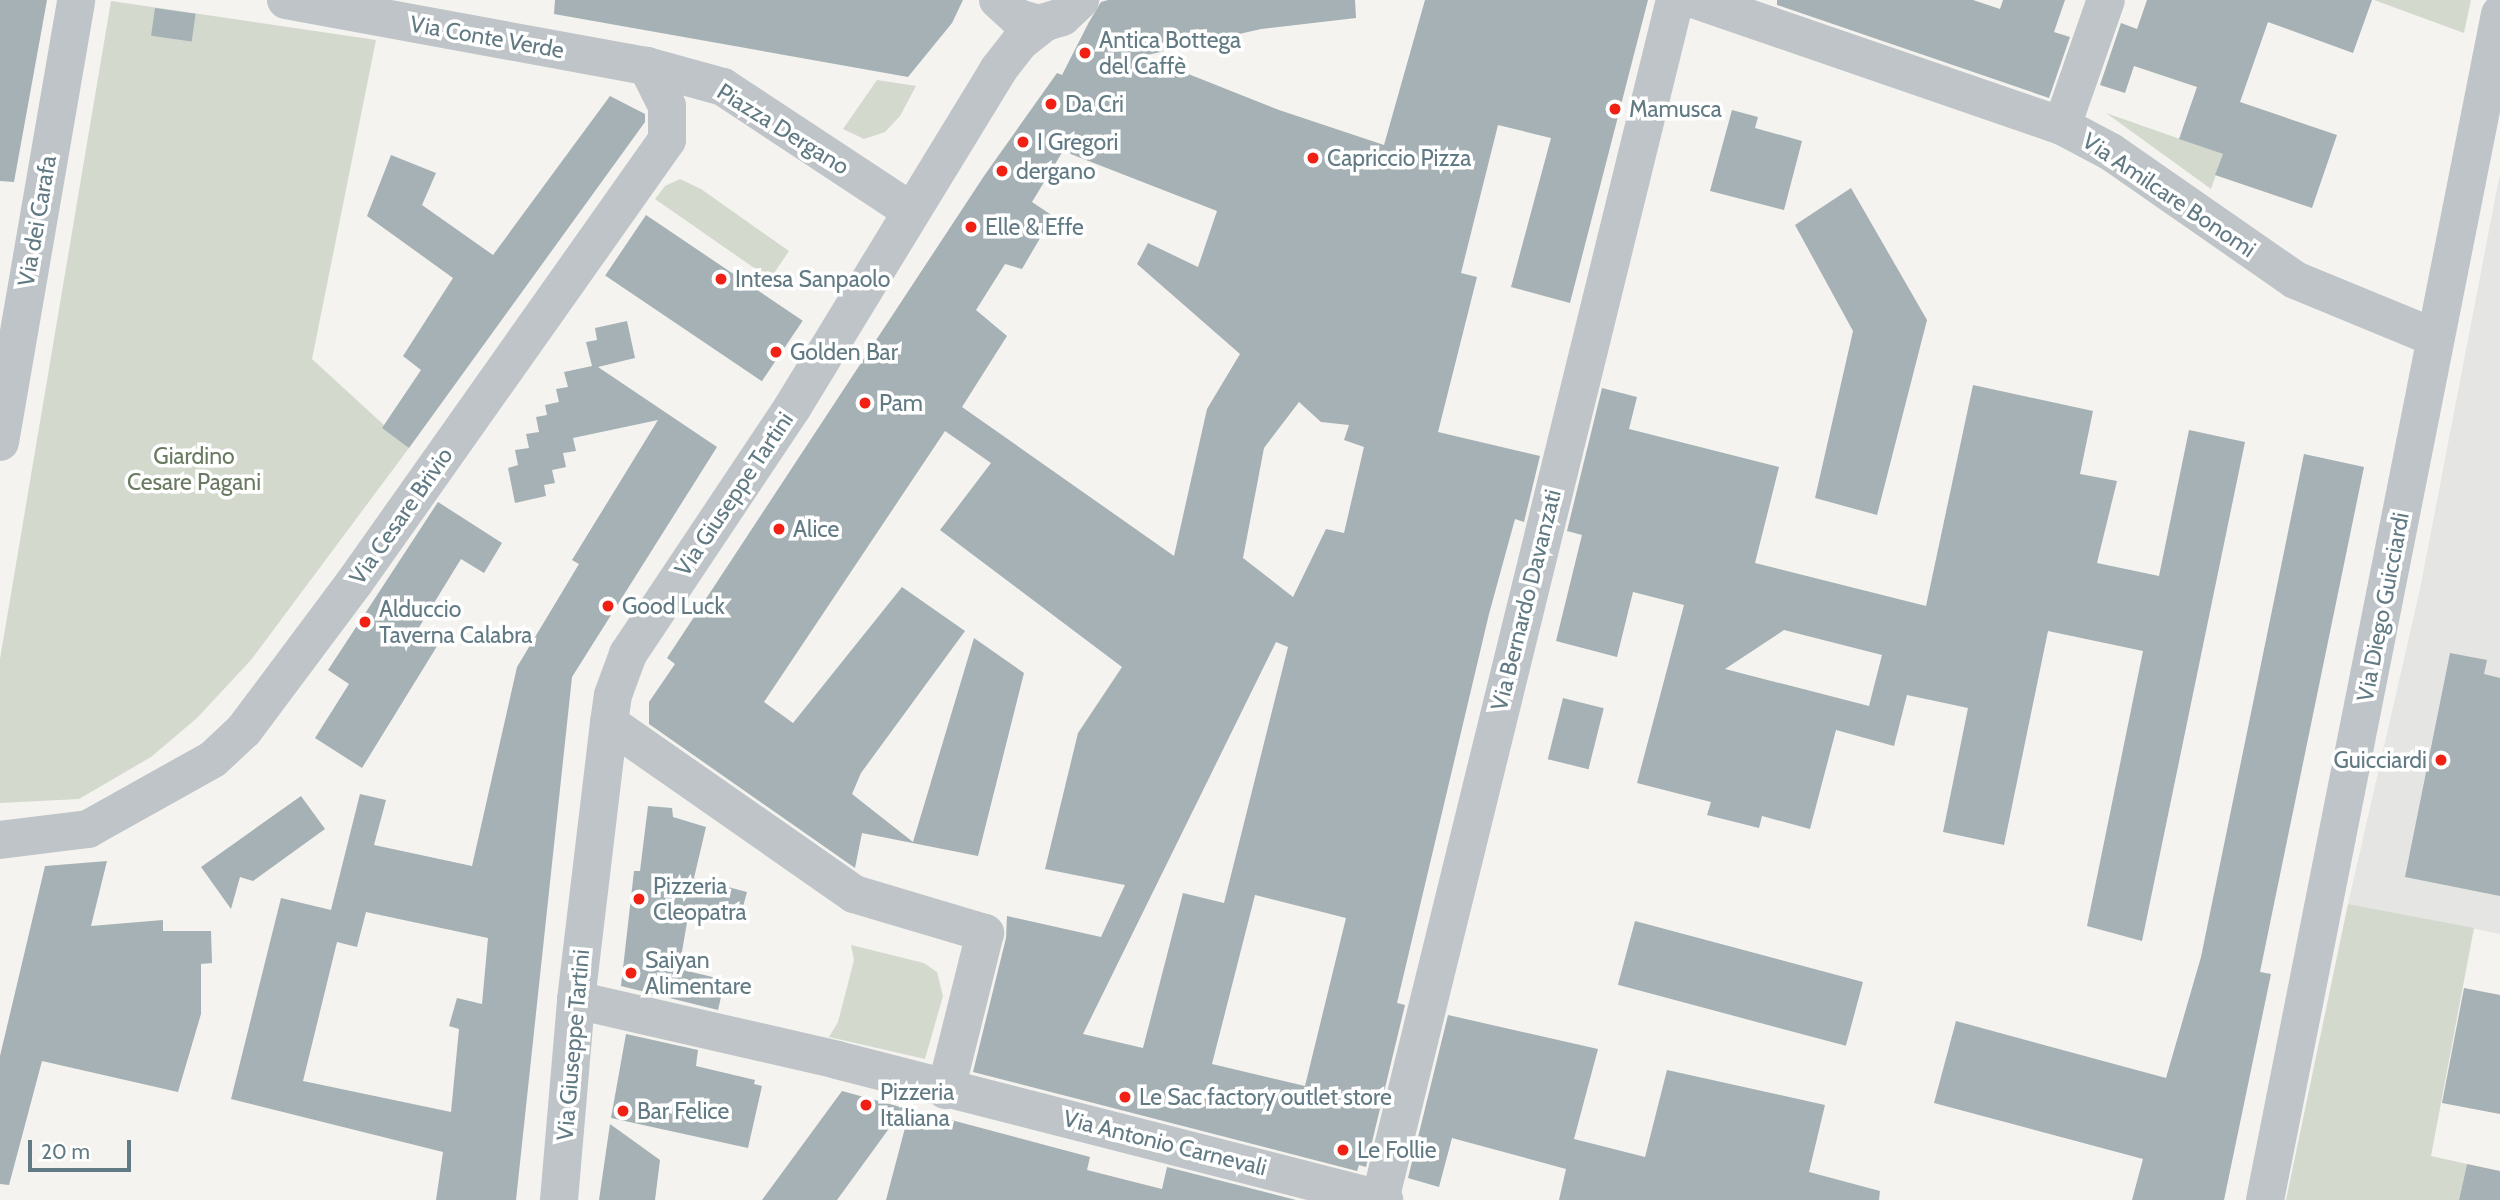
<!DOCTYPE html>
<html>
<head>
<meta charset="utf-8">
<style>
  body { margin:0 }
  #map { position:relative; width:2500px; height:1200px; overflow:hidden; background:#f4f3ef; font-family:Cabin,sans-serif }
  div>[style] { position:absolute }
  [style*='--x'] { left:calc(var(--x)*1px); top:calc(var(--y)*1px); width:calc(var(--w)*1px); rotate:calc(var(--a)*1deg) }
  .built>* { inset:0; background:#e5e5e3 }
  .green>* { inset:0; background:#d4d9ce }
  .building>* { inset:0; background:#a5b1b4; transform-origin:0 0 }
  .minor>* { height:38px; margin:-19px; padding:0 19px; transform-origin:19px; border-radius:19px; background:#bec4c7 }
  .dots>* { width:19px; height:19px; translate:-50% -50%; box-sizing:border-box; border:4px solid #fff; border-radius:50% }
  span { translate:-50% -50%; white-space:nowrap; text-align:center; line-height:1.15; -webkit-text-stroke:7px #fff; paint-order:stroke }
  .street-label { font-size:23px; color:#617a83 }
  .poi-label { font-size:23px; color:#617a83 }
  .left { translate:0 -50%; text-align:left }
  .right { translate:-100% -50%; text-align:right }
  .park-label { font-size:23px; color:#6a7a60 }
  .scale { position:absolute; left:28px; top:1140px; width:103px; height:32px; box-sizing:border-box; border:4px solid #617a83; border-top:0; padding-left:9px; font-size:21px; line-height:24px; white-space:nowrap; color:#617a83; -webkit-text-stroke:5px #fff; paint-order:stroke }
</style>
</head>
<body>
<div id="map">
  <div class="built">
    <div style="clip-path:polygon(2500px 173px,2500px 934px,2348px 904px,2420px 589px)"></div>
  </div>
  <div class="green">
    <div style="clip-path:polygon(2374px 0,2471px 0,2464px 33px)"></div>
    <div style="clip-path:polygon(111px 1px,376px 40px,312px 359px,409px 448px,251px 660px,197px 718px,151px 757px,79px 799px,0 803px,0 659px)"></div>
    <div style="clip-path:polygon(877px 80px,916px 86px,900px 116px,885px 132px,864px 139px,843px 129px)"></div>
    <div style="clip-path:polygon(2106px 113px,2223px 154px,2211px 189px)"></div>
    <div style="clip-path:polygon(680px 179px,701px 189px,789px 251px,770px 279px,655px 199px,665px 186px)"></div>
    <div style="clip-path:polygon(2348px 904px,2474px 928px,2431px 1156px,2467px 1164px,2459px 1200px,2286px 1200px)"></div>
    <div style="clip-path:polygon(851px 945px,924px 963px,937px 972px,943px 996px,925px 1059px,829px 1037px,838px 1022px,854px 960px)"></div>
  </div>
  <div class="building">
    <div style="clip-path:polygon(0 0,47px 0,14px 182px,0 181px)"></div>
    <div style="clip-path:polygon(555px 0,963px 0,952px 23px,908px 77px,554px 14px)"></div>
    <div style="clip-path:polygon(evenodd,1108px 0,1355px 0,1356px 18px,1261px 29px,1143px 56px,1279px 110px,1384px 145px,1425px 0,1648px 0,1570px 303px,1511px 287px,1551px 138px,1498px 125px,1461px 273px,1477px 277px,1438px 432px,1540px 456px,1524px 522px,1515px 519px,1489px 614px,1397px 1003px,1405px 1005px,1366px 1167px,1359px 1165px,1357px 1171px,973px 1072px,1006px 938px,1007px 916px,1101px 937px,1125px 885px,1045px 869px,1078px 733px,1122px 667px,940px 530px,991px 463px,945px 431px,764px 702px,793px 723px,902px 587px,965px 631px,861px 773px,852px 794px,913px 842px,974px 638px,1024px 673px,978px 856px,862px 833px,855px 868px,649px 724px,649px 702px,675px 664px,667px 658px,984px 176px,1057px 73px,1062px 75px,1089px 22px,1101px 2px,1108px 0,1063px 151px,1217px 211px,1198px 267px,1148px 243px,1137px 264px,1240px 354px,1207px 409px,1174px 556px,962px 407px,1007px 336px,976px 310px,1005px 264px,1022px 269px,1053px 216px,1032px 202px,1063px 151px,1108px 0,1299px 402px,1321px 422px,1349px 425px,1344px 440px,1364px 447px,1344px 533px,1326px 529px,1293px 597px,1243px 558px,1264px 448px,1299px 402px,1108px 0,1276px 642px,1288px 647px,1224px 903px,1183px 893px,1143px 1048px,1083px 1034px,1276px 642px,1108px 0,1255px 895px,1346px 918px,1305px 1086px,1212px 1064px,1255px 895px)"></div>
    <div style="clip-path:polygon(1777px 0,1973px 0,2000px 9px,2003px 0,2065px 0,2054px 32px,2070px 37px,2049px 98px,1777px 5px)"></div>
    <div style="clip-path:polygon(2147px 0,2372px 0,2353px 53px,2268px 22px,2240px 102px,2337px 135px,2312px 208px,2215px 175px,2223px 154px,2179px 139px,2197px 87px,2134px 66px,2125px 93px,2100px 85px,2121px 23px,2137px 29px)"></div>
    <div style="left:155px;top:8px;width:41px;height:28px;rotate:8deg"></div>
    <div style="clip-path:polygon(610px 96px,645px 114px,645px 122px,409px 448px,382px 428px,421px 370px,403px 356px,453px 278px,367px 216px,391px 155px,436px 173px,422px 205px,493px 255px)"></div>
    <div style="clip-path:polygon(1732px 110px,1758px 117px,1755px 128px,1802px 141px,1784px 210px,1710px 191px)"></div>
    <div style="clip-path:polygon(1851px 188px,1927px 320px,1877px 515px,1815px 498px,1853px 331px,1795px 225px)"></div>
    <div style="left:646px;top:215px;width:189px;height:73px;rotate:34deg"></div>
    <div style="clip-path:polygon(evenodd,627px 321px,635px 358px,598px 367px,717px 447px,572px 677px,516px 1200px,436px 1200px,443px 1152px,231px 1099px,281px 898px,331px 910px,360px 794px,386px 800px,374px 845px,472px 866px,517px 667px,579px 564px,572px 560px,658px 420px,573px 438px,576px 451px,563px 453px,566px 467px,552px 470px,555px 483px,544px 485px,546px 496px,515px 503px,508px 468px,518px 465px,515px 450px,529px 448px,526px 434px,539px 432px,536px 417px,547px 415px,545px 405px,559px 402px,556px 389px,568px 387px,564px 372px,592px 366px,586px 342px,597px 340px,595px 328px,627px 321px,366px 912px,488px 938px,482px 1004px,457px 998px,449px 1026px,459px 1029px,451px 1112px,303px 1081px,337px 942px,357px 947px,366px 912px)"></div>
    <div style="clip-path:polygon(evenodd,1973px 385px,2093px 411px,2080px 474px,2117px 481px,2097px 563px,2159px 576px,2189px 430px,2245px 442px,2142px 941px,2087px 926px,2143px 651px,2048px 631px,2004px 845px,1943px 832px,1968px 708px,1907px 695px,1894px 746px,1836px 730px,1810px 829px,1762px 816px,1759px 828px,1707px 815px,1711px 802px,1637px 783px,1684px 605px,1633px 592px,1617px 657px,1556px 641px,1582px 535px,1567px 531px,1602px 388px,1637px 397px,1629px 429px,1779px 467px,1755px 563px,1926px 606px,1973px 385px,1784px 630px,1882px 655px,1869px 706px,1725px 669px,1784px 630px)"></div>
    <div style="clip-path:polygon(2304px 454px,2364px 467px,2260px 972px,2271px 974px,2224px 1200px,2132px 1200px,2143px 1159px,1934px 1103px,1956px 1021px,2166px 1078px,2201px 957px)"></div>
    <div style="clip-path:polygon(438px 502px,502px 543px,484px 573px,461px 559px,418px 629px,439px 643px,362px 768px,315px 738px,349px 684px,328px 670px)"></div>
    <div style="clip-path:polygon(2450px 653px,2487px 660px,2484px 674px,2500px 678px,2500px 896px,2405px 877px)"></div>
    <div style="left:1563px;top:698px;width:42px;height:63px;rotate:14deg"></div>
    <div style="clip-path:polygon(301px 796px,325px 829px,253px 881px,240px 877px,231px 909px,201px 867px)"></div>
    <div style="clip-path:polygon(648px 806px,672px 808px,673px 817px,706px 827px,694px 878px,747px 892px,740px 918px,690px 905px,679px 969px,725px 980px,718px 1010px,621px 986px,634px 871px,640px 871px)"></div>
    <div style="clip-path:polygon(107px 861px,91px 926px,163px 920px,163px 931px,211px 931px,212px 963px,201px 964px,201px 1014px,178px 1092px,42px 1061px,9px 1185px,0 1184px,0 1056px,45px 866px)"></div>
    <div style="left:1635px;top:921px;width:236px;height:66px;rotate:15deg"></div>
    <div style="clip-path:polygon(2464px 988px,2500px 995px,2500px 1114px,2442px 1103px)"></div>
    <div style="clip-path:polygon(1448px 1015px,1598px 1049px,1574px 1139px,1645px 1157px,1667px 1070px,1825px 1105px,1809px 1172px,1880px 1191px,1879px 1200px,1559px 1200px,1566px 1169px,1452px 1138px,1439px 1187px,1408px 1178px)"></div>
    <div style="clip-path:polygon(626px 1034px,698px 1050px,696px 1066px,755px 1080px,754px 1084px,762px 1086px,748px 1148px,611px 1118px)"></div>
    <div style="clip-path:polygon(842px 1091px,904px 1108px,837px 1200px,762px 1200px)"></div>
    <div style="clip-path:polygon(910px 1109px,1090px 1157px,1087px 1170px,1162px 1189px,1167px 1167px,1296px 1200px,886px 1200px)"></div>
    <div style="clip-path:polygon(610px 1124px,660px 1160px,655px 1200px,599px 1200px)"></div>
    <div style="clip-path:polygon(2467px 1164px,2500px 1171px,2500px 1200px,2459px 1200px)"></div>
  </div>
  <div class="minor">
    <div style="--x:286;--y:0;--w:367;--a:10.4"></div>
    <div style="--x:647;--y:66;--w:79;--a:15.4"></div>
    <div style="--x:723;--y:87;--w:225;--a:33.4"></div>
    <div style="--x:998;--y:0;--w:27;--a:42"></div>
    <div style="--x:1018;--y:18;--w:22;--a:16"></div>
    <div style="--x:1039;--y:24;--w:24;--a:-17"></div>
    <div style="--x:1062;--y:17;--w:25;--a:-43"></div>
    <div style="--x:1696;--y:0;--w:387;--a:19"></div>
    <div style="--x:2062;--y:126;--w:55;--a:28"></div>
    <div style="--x:2111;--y:152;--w:224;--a:34.8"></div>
    <div style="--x:2295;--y:280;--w:152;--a:22.4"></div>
    <div style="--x:2062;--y:126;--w:133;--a:-70.8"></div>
    <div style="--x:0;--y:442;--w:448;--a:-80.2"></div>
    <div style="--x:609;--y:723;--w:299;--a:34.9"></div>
    <div style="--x:854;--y:894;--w:137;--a:16.6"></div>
    <div style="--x:985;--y:933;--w:162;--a:104"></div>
    <div style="--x:0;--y:840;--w:89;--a:-7.1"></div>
    <div style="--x:88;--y:829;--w:143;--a:-29.2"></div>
    <div style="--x:213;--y:759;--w:42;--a:-43.1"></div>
    <div style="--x:244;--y:730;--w:184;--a:-53.2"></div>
    <div style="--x:354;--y:583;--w:542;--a:-54.76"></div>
    <div style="--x:667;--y:140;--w:34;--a:-90"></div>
    <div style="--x:667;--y:106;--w:45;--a:-116.6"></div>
    <div style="--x:576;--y:1000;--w:268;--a:12.9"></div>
    <div style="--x:837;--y:1060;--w:565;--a:14.36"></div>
    <div style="--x:559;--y:1200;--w:201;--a:-85.1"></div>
    <div style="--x:576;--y:1000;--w:279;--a:-83.2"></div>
    <div style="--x:609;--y:723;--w:28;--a:-82"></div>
    <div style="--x:613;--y:695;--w:44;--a:-69.9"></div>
    <div style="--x:628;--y:654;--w:296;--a:-56.3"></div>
    <div style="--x:792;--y:408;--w:396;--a:-58.6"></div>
    <div style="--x:998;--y:70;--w:37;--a:-52"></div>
    <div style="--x:1021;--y:41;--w:29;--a:-38"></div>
    <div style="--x:1380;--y:1200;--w:1236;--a:-76.19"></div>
    <div style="--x:2265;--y:1200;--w:1209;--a:-78.79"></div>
  </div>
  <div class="dots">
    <div style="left:1085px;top:53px;background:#f02114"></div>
    <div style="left:1051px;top:104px;background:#f02114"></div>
    <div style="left:1615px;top:109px;background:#f02114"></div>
    <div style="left:1023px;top:142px;background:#f02114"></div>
    <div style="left:1313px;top:158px;background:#f02114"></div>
    <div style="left:1002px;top:171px;background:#f02114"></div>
    <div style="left:971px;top:227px;background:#f02114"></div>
    <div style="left:721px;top:279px;background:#f02114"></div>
    <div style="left:776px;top:352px;background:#f02114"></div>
    <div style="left:865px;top:403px;background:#f02114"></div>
    <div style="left:779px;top:529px;background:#f02114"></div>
    <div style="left:608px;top:606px;background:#f02114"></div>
    <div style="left:365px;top:622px;background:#f02114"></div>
    <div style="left:2441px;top:760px;background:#f02114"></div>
    <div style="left:639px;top:899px;background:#f02114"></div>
    <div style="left:631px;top:973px;background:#f02114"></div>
    <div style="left:1125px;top:1097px;background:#f02114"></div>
    <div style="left:866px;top:1105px;background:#f02114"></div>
    <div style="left:623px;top:1111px;background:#f02114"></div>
    <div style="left:1343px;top:1150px;background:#f02114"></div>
  </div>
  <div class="street-label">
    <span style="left:487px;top:37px;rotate:10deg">Via Conte Verde</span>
    <span style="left:783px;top:129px;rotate:32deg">Piazza Dergano</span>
    <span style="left:2169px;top:195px;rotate:34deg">Via Amilcare Bonomi</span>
    <span style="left:37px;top:221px;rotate:-80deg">Via dei Carafa</span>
    <span style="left:734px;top:494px;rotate:-56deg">Via Giuseppe Tartini</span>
    <span style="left:401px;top:516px;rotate:-55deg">Via Cesare Brivio</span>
    <span style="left:1526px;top:600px;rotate:-76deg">Via Bernardo Davanzati</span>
    <span style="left:2383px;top:607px;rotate:-79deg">Via Diego Guicciardi</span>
    <span style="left:573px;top:1045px;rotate:-85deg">Via Giuseppe Tartini</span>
    <span style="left:1165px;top:1143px;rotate:14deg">Via Antonio Carnevali</span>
  </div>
  <div class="poi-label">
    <span class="left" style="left:1099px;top:53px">Antica Bottega<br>del Caffè</span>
    <span class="left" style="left:1065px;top:104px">Da Cri</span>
    <span class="left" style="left:1629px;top:109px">Mamusca</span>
    <span class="left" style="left:1037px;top:142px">I Gregori</span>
    <span class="left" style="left:1327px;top:158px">Capriccio Pizza</span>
    <span class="left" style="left:1016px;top:171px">dergano</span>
    <span class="left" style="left:985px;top:227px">Elle &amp; Effe</span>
    <span class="left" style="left:735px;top:279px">Intesa Sanpaolo</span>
    <span class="left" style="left:790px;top:352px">Golden Bar</span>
    <span class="left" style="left:879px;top:403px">Pam</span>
    <span class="left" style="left:793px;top:529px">Alice</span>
    <span class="left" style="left:622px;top:606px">Good Luck</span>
    <span class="left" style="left:379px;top:622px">Alduccio<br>Taverna Calabra</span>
    <span class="right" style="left:2427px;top:760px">Guicciardi</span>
    <span class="left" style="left:653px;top:899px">Pizzeria<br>Cleopatra</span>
    <span class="left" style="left:645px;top:973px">Saiyan<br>Alimentare</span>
    <span class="left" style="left:880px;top:1105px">Pizzeria<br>Italiana</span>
    <span class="left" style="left:1139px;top:1097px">Le Sac factory outlet store</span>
    <span class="left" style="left:637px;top:1111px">Bar Felice</span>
    <span class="left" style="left:1357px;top:1150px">Le Follie</span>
  </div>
  <div class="park-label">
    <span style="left:194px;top:469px">Giardino<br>Cesare Pagani</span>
  </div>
  <div class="scale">20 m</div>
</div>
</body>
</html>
